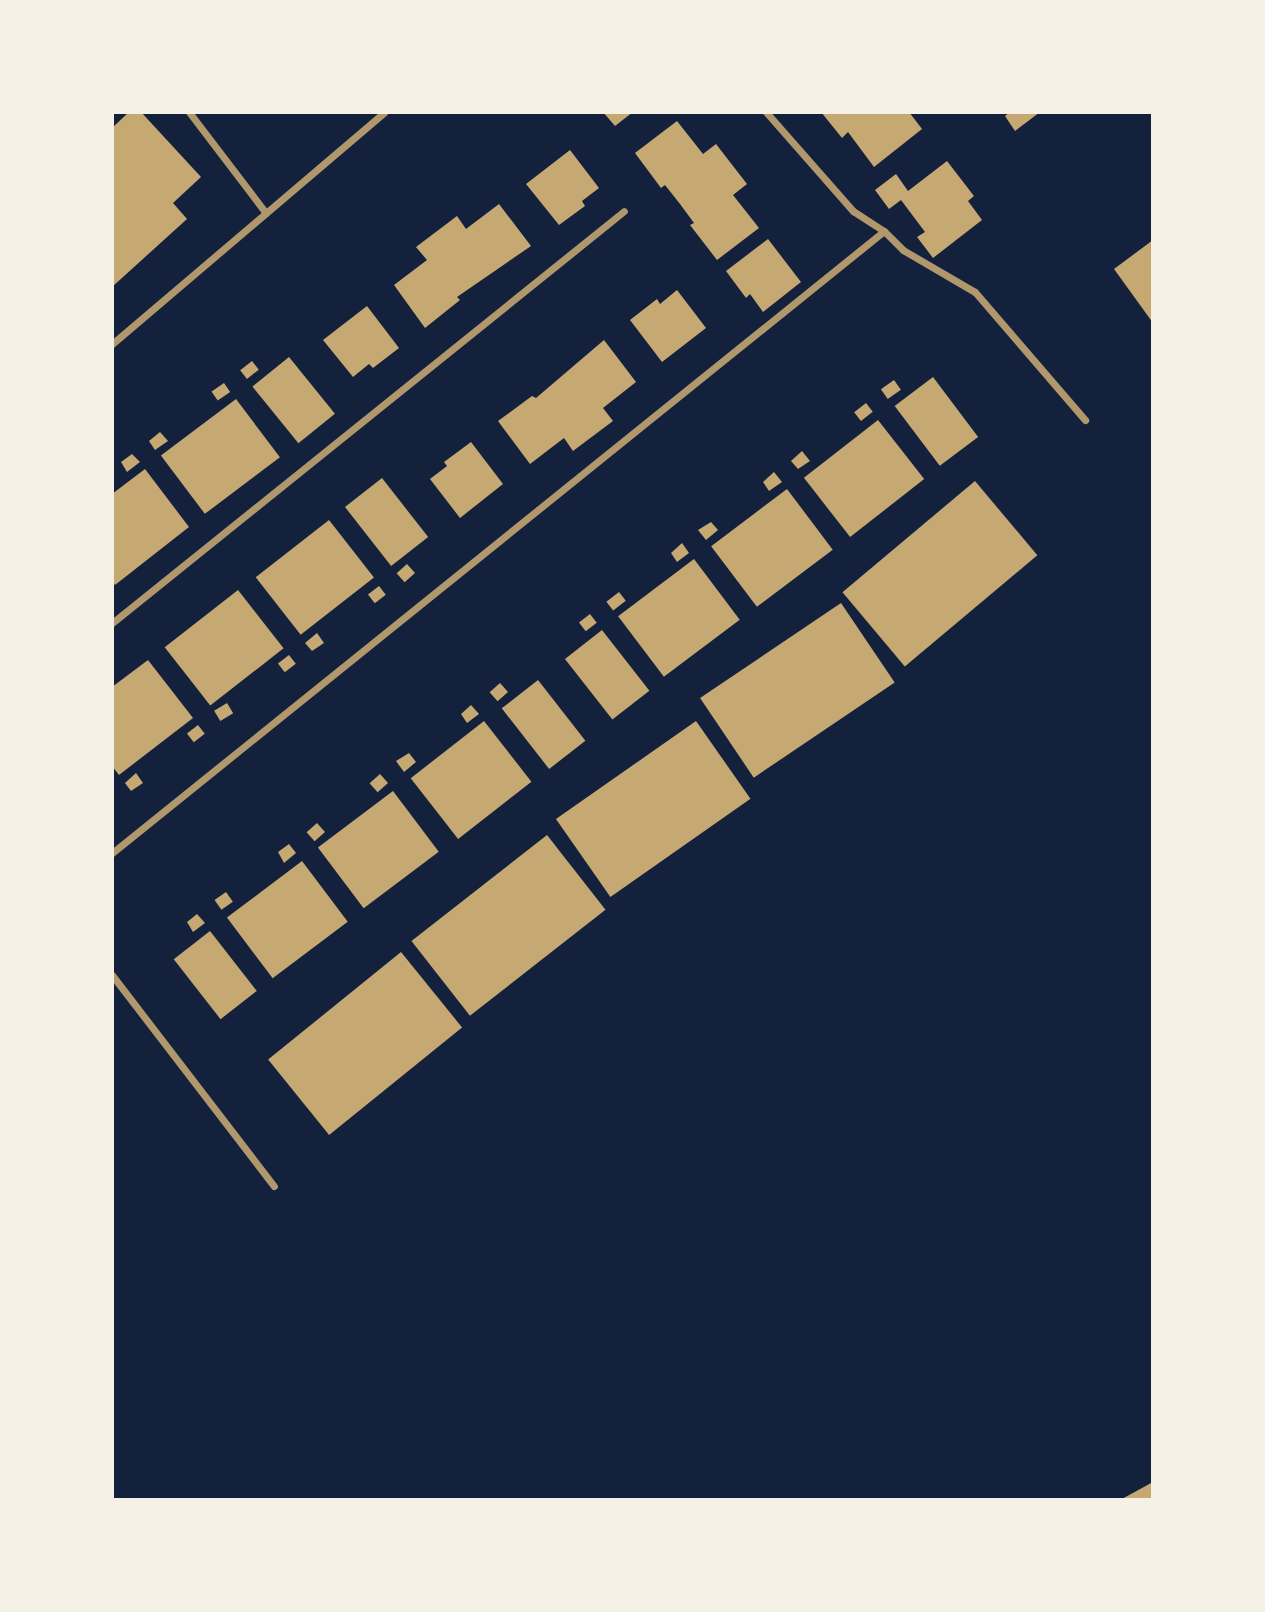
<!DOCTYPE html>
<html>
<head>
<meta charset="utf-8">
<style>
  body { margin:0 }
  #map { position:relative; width:1265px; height:1612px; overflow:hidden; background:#14213d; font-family:"Fira Sans Condensed",sans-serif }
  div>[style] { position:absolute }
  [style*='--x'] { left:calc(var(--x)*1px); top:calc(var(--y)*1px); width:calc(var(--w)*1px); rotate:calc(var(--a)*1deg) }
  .building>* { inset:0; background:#c6a872; transform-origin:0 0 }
  .minor>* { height:7px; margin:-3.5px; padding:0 3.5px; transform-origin:3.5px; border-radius:3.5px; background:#b1986c }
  span { translate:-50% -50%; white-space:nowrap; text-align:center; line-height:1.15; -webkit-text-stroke:7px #f6f1e7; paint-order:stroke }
  .frame { position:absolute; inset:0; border:114px solid #f6f1e7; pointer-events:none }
</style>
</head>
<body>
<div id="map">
  <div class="building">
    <div style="clip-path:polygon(129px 112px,141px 112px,201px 177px,173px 203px,187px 219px,112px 287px,112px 128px)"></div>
    <div style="clip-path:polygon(603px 112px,633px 112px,615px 126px)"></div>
    <div style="clip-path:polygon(821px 112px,909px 112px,922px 129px,874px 167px,848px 132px,842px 138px)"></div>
    <div style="clip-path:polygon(1010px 112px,1040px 112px,1015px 131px,1005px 116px)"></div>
    <div style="clip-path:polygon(677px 121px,703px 154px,716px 144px,747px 184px,733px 195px,759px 228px,717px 260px,690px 225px,694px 223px,680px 204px,665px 185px,661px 188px,635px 153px)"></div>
    <div style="clip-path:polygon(570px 150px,599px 188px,582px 201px,585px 206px,559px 225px,526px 184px)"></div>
    <div style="clip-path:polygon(947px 161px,974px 196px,968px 201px,982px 220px,933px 258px,917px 237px,925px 232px,901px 200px,889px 209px,875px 190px,896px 174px,908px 191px)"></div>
    <div style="clip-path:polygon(499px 204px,531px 246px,457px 297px,460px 300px,425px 328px,394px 285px,427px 260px,416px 247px,457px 216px,466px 229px)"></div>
    <div style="clip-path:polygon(768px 239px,801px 282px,763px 312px,750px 294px,746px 298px,726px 271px)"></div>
    <div style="clip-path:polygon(1153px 240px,1153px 323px,1114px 269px)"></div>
    <div style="clip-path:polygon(677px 290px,706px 328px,662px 362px,630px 320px,657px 299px,660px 304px)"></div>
    <div style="clip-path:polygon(367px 306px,399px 348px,373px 368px,369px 364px,353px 377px,323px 340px)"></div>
    <div style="clip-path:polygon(604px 340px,636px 382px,603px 408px,613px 421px,573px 451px,564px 438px,530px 464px,498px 421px,532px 396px,536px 398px)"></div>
    <div style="left:289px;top:357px;width:73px;height:47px;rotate:51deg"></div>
    <div style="left:252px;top:361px;width:11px;height:15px;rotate:52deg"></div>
    <div style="left:933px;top:377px;width:75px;height:48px;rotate:53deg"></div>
    <div style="left:894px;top:380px;width:12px;height:16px;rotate:55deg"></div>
    <div style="left:224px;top:383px;width:11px;height:15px;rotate:56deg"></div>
    <div style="left:236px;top:399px;width:73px;height:94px;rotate:53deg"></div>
    <div style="left:866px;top:403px;width:11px;height:15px;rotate:52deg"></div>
    <div style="left:878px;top:420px;width:75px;height:94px;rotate:52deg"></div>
    <div style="clip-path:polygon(160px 432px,168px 441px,155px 450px,149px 441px)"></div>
    <div style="clip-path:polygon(471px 442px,503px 484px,460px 518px,430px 479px,447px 466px,444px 462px)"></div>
    <div style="clip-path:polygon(802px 451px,810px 461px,798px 469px,791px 461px)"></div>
    <div style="clip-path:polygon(132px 454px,140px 462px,127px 472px,121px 462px)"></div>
    <div style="clip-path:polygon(145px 469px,189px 527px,115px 585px,112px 581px,112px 494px)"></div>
    <div style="clip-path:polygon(774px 472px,782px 482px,769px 491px,763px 482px)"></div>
    <div style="left:382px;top:478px;width:75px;height:47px;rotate:52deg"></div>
    <div style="left:975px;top:481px;width:97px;height:173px;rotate:50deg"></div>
    <div style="left:787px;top:489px;width:76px;height:95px;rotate:53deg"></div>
    <div style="left:329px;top:520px;width:73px;height:93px;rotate:52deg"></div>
    <div style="clip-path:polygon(711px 522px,718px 530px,706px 540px,698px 530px)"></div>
    <div style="clip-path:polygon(682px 543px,689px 553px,677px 562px,671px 553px)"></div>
    <div style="left:694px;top:559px;width:76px;height:95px;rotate:53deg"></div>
    <div style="left:407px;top:564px;width:12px;height:14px;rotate:48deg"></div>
    <div style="left:379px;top:586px;width:11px;height:14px;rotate:52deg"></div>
    <div style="left:238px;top:590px;width:74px;height:93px;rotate:52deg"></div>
    <div style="left:619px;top:592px;width:11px;height:16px;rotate:52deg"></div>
    <div style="left:841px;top:603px;width:96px;height:170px;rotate:56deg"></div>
    <div style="left:590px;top:614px;width:11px;height:14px;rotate:52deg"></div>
    <div style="left:602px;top:630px;width:77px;height:47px;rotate:52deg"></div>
    <div style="clip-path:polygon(317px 633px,324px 643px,312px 651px,305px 643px)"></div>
    <div style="left:289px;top:655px;width:11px;height:14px;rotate:52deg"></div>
    <div style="clip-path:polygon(148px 660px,193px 718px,119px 775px,112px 766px,112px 687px)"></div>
    <div style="left:538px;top:680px;width:77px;height:46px;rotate:52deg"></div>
    <div style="left:500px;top:683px;width:12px;height:14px;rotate:48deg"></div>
    <div style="left:227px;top:703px;width:12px;height:15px;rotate:59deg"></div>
    <div style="clip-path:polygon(471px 705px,479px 714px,467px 723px,461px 714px)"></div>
    <div style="left:484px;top:721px;width:77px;height:93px;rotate:52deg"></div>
    <div style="left:696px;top:721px;width:95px;height:171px;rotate:55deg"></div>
    <div style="left:198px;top:725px;width:11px;height:14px;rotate:52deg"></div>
    <div style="clip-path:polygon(409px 753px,416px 762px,404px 772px,396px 761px)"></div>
    <div style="clip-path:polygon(136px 773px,143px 783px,131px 791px,125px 783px)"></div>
    <div style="left:380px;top:774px;width:12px;height:14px;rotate:48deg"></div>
    <div style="left:393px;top:791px;width:76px;height:94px;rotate:53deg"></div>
    <div style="left:317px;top:823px;width:12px;height:14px;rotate:48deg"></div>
    <div style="left:547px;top:835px;width:95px;height:172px;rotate:52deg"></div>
    <div style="clip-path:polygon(289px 844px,296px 853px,284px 863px,278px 852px)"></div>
    <div style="left:302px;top:861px;width:76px;height:94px;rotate:53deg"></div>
    <div style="left:226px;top:892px;width:12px;height:14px;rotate:55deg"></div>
    <div style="clip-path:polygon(197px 914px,205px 923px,193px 932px,187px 922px)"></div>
    <div style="left:210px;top:931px;width:76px;height:46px;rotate:52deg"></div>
    <div style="left:401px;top:952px;width:97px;height:171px;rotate:51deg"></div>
    <div style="clip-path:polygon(1153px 1482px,1153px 1500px,1120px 1500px)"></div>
  </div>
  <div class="minor">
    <div style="--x:189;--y:112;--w:127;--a:52.7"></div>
    <div style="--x:766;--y:112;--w:132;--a:48.7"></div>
    <div style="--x:853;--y:211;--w:37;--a:33"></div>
    <div style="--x:884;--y:231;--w:27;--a:45"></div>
    <div style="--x:903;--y:250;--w:83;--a:30.3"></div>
    <div style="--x:975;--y:292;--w:169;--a:49.3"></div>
    <div style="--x:112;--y:344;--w:358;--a:-40.4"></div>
    <div style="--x:112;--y:623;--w:657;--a:-38.82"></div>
    <div style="--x:112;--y:853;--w:991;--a:-38.86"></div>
    <div style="--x:112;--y:975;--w:266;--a:52.5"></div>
  </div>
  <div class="frame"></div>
</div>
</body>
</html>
